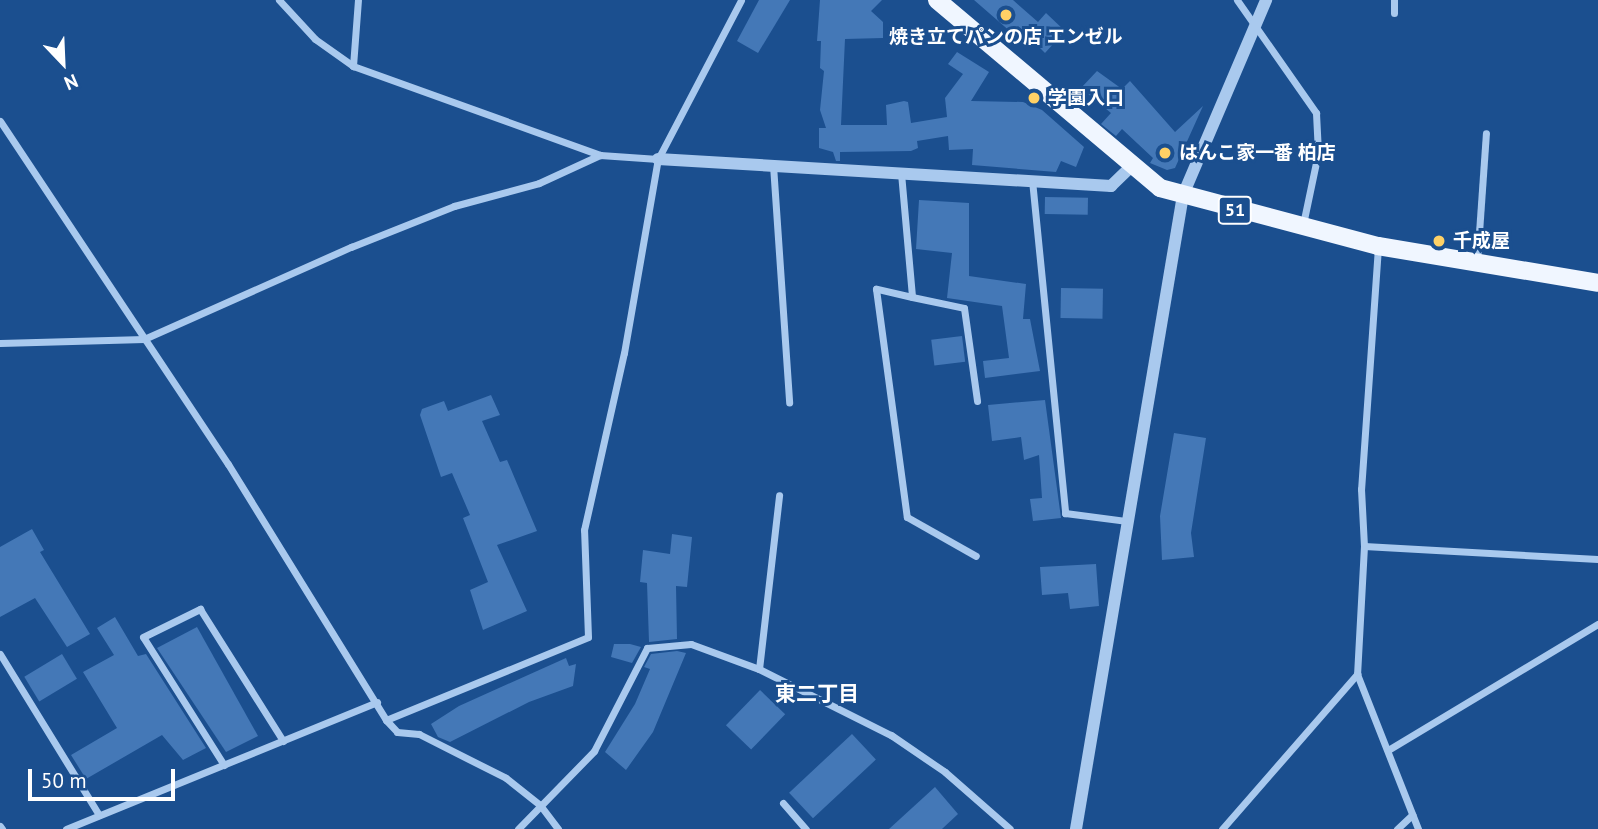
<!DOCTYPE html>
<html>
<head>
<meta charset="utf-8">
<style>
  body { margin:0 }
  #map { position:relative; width:1598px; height:829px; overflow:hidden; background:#1b4f8f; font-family:"PT Sans","Noto Sans JP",sans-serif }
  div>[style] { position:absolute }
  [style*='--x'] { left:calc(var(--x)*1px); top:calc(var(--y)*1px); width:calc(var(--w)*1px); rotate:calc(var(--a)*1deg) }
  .building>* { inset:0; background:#4478b7; transform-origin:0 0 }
  .minor>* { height:7px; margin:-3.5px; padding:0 3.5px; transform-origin:3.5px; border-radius:3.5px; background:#a9c9ee }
  .tertiary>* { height:12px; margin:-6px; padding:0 6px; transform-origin:6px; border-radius:6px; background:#a9c9ee }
  .primary>* { height:18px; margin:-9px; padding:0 9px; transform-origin:9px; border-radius:9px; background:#f0f6ff }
  .dots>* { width:19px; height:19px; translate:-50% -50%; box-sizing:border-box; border:4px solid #1b4f8f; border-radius:50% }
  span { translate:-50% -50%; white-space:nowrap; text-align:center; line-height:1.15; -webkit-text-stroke:6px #1b4f8f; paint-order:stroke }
  .shield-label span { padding:2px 5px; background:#1b4f8f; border:2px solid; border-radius:5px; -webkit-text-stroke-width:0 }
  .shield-label { font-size:18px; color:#fff; font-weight:700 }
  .poi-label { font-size:19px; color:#fff; font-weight:700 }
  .left { translate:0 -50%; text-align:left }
  .neighbourhood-label { font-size:21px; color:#fff; font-weight:700 }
  .north { position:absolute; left:28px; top:28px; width:70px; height:70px; -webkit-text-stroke:5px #1b4f8f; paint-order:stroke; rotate:157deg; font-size:19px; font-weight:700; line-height:28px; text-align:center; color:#fff }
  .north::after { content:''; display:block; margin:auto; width:24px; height:32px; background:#fff; clip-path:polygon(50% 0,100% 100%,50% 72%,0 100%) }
  .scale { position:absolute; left:28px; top:769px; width:147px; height:32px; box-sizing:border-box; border:4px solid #fff; border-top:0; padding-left:9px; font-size:21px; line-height:24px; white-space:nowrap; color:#fff; -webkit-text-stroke:5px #1b4f8f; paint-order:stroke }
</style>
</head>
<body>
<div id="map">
  <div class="building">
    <div style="clip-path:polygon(759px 0,790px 0,758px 53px,737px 41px)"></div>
    <div style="clip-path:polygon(820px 0,882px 0,871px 11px,883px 22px,883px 38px,845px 39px,841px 125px,887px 125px,886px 105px,904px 101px,908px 102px,911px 123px,947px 117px,945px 98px,963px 74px,948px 64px,957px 52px,989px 72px,971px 101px,1023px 102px,1042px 110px,1084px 147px,1076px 167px,1061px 161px,1056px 172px,972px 165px,973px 149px,949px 150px,948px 136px,917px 141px,918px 148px,911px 151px,840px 152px,840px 161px,836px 161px,833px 152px,819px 148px,819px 128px,826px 128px,820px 110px,824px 71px,820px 68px,821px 41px,817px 41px)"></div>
    <div style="clip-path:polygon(974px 0,1013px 0,1038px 22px,1046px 13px,1065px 31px,1045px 53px,1018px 26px,1012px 33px)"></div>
    <div style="clip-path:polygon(1097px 71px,1122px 89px,1130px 81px,1175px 132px,1203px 106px,1175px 168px,1167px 170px,1150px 163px,1153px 158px,1122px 129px,1116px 136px,1101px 124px,1111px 113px,1081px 88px)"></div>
    <div style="left:1045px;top:197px;width:43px;height:17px;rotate:1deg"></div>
    <div style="clip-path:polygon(919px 200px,969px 203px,969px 276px,1026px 284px,1023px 319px,1030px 319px,1040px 371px,985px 378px,983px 361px,1009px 358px,1002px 306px,947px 298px,952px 253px,916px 249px)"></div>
    <div style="left:1061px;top:288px;width:42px;height:30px;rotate:1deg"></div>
    <div style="left:962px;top:336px;width:26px;height:31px;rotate:83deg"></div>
    <div style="clip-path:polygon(491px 395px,500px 415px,482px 421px,500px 462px,507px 460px,537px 531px,497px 545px,527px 611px,483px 630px,470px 590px,488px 582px,463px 518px,470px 515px,452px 473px,441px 477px,420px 415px,422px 409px,444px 401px,448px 411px)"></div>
    <div style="clip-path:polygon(1045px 400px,1061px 518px,1033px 521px,1030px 499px,1042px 498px,1039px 455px,1024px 460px,1021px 437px,992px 441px,988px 405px)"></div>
    <div style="clip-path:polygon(1174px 433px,1206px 438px,1191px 533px,1194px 557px,1162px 560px,1160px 516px)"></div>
    <div style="clip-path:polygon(32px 529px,44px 550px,40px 552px,90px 634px,67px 647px,35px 598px,0 617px,0 547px)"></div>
    <div style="clip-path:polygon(672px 534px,692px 537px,687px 587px,676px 586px,677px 639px,649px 642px,647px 583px,640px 582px,643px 550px,670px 554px)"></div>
    <div style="clip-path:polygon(1096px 564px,1099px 606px,1070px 609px,1068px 593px,1042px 595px,1040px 567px)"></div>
    <div style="clip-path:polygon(115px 617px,138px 656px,146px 654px,206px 748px,183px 760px,162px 735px,86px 779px,71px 755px,117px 728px,83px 672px,114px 655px,97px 628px)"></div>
    <div style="clip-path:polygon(197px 627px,258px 736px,226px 752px,157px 648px)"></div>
    <div style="clip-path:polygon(614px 644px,630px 644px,641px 647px,632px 663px,611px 657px)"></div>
    <div style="clip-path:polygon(677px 651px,686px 653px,653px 732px,626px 770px,605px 752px,635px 704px,650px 669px,644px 667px,651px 654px)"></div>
    <div style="left:62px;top:654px;width:29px;height:44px;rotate:59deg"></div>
    <div style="clip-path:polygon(566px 658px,569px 666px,576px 664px,573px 686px,529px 702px,450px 742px,438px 737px,431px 724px,459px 706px)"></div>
    <div style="left:760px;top:690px;width:35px;height:49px;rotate:44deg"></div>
    <div style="left:852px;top:734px;width:35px;height:86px;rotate:47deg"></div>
    <div style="clip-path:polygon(935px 787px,958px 814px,942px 829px,889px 829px)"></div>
  </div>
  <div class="minor">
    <div style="--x:279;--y:0;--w:53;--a:47.3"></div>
    <div style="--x:315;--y:39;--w:47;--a:35.4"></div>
    <div style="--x:353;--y:66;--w:263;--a:19.8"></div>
    <div style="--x:600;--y:155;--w:58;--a:3.9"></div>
    <div style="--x:1237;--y:0;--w:138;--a:55"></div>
    <div style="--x:1316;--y:113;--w:40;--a:87.1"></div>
    <div style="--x:1318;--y:153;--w:73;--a:101.9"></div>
    <div style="--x:1394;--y:0;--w:13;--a:90"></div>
    <div style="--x:353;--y:66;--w:66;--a:-85.7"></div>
    <div style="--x:0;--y:121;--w:412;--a:56.4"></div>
    <div style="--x:228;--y:464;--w:301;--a:58.3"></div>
    <div style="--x:386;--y:720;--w:16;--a:47"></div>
    <div style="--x:397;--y:732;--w:22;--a:5"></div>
    <div style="--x:419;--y:734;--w:97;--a:26.8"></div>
    <div style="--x:506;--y:778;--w:43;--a:38.5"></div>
    <div style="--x:540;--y:805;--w:30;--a:53"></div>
    <div style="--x:773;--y:165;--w:238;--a:86.1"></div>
    <div style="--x:901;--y:173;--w:124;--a:84.9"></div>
    <div style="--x:912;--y:297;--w:37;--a:-167"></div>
    <div style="--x:876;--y:289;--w:230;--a:82.3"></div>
    <div style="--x:907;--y:517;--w:79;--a:29.5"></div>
    <div style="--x:1032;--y:180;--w:335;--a:84.3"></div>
    <div style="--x:1065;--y:513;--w:63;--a:7.4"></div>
    <div style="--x:1378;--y:247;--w:243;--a:94"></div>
    <div style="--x:1361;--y:489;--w:57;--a:87"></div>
    <div style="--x:1364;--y:546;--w:128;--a:93.1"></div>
    <div style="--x:1357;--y:674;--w:167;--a:68.5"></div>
    <div style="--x:1477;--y:261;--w:128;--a:-86"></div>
    <div style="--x:912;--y:297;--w:53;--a:11.9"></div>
    <div style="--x:964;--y:308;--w:94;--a:82"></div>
    <div style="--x:0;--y:343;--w:144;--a:-1.6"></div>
    <div style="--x:144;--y:339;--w:227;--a:-24"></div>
    <div style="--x:351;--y:247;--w:111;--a:-21.7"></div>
    <div style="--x:454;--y:206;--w:88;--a:-15.1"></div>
    <div style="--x:539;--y:183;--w:67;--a:-24.7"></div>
    <div style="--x:1364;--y:546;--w:234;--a:3.2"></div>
    <div style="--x:0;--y:654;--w:189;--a:58.4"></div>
    <div style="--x:759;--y:669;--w:175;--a:-83.4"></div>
    <div style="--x:386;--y:720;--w:218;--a:-22.3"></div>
    <div style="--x:588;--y:637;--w:107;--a:-92.1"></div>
    <div style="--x:584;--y:530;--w:181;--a:-77.3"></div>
    <div style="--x:624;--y:353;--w:197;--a:-80.1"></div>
    <div style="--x:658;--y:159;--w:179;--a:-62.4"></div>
    <div style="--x:1388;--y:750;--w:245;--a:-31"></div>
    <div style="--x:224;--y:765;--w:151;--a:-122.3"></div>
    <div style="--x:143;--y:637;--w:64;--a:-26.2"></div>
    <div style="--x:200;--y:609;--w:156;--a:57.8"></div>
    <div style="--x:783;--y:803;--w:35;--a:49"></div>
    <div style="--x:0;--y:826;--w:4;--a:56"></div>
    <div style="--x:66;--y:829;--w:336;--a:-22.2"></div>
    <div style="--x:518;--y:829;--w:109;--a:-45.7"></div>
    <div style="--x:594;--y:751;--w:116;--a:-62.8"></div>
    <div style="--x:647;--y:648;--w:44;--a:-5.2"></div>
    <div style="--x:691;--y:644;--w:72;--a:20.2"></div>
    <div style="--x:759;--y:669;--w:148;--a:26.6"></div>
    <div style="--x:891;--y:735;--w:65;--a:34.4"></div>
    <div style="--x:945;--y:772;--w:86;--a:41.2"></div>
    <div style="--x:1222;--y:829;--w:206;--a:-48.9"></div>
    <div style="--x:1397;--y:829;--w:21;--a:-43"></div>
  </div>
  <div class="tertiary">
    <div style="--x:658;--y:159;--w:454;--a:3.4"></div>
    <div style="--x:1111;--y:186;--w:28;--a:-44"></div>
    <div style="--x:1076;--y:829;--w:643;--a:-80.42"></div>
    <div style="--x:1183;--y:195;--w:212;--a:-66.9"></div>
  </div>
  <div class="primary">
    <div style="--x:937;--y:0;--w:292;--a:40.1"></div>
    <div style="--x:1160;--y:188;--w:226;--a:14.9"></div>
    <div style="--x:1378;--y:246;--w:223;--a:9.5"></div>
  </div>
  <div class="dots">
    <div style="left:1006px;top:15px;background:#ffd166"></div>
    <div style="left:1034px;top:98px;background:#ffd166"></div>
    <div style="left:1165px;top:153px;background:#ffd166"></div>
    <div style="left:1439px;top:241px;background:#ffd166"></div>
  </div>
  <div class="shield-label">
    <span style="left:1235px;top:210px">51</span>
  </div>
  <div class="poi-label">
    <span style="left:1006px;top:37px">焼き立てパンの店 エンゼル</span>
    <span class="left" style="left:1048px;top:98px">学園入口</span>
    <span class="left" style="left:1179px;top:153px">はんこ家一番 柏店</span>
    <span class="left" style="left:1453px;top:241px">千成屋</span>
  </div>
  <div class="neighbourhood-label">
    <span style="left:817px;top:694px">東二丁目</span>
  </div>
  <div class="north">N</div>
  <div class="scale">50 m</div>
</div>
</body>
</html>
